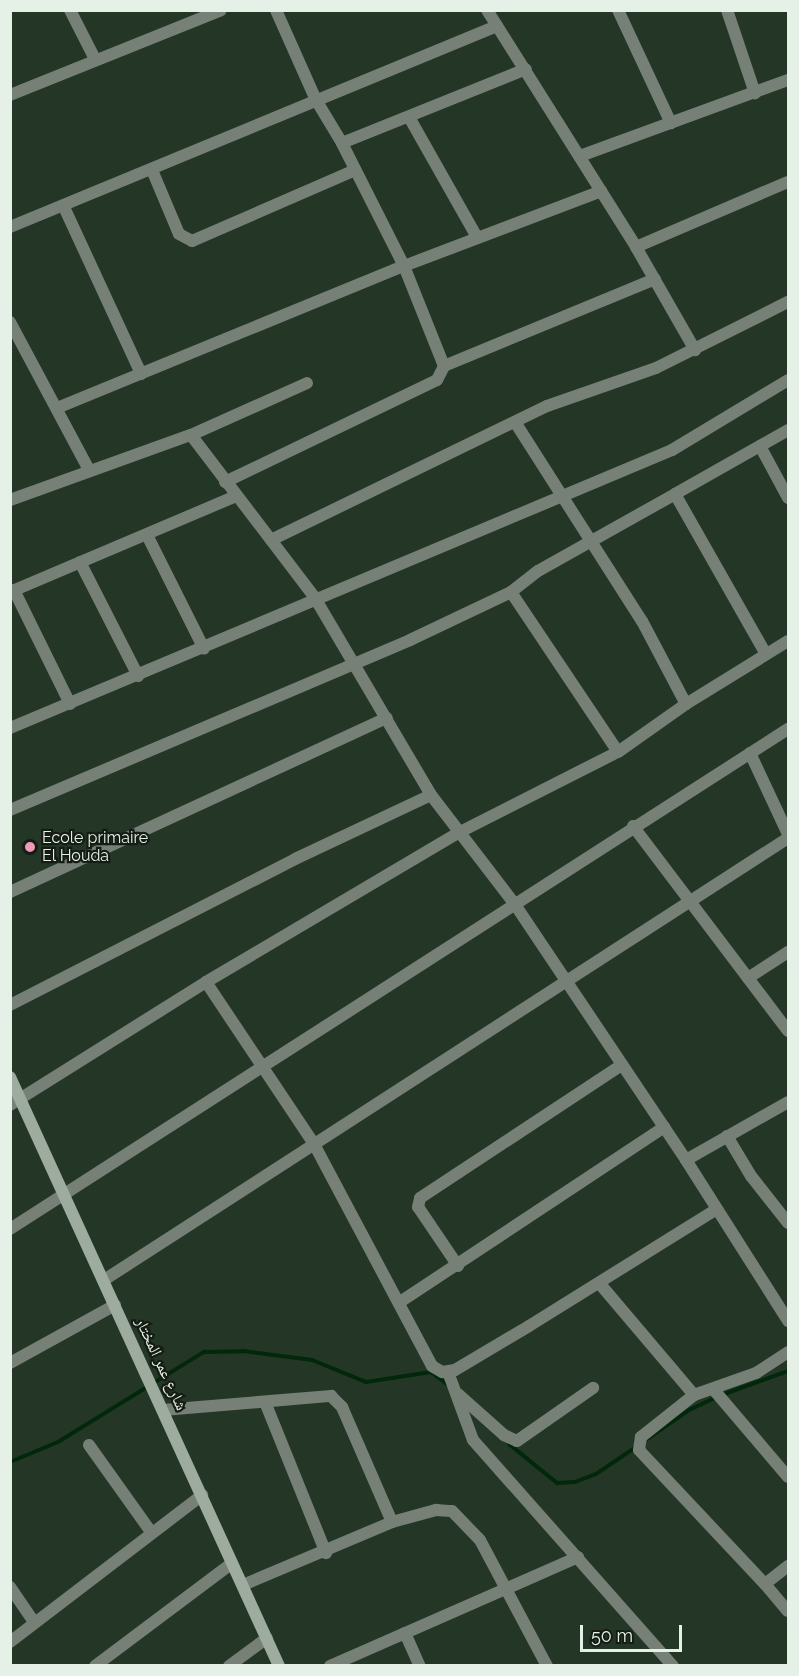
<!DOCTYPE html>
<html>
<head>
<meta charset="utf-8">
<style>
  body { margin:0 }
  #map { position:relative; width:799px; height:1676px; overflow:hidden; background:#243726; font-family:Raleway,"Noto Naskh Arabic",sans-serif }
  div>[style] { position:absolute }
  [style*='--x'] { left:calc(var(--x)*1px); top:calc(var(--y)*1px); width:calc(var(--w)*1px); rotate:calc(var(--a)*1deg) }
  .stream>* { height:4px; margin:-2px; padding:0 2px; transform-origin:2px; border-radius:2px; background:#01280a }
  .street>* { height:12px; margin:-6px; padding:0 6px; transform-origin:6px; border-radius:6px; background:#778077 }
  .secondary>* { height:12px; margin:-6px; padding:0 6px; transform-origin:6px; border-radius:6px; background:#9dac9e }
  .dots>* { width:16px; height:16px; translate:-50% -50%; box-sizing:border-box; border:3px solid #141c14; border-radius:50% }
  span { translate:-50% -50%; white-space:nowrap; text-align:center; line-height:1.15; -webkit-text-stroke:4.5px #141c14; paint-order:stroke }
  .poi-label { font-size:16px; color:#e5f1e6 }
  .left { translate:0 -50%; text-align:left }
  .street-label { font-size:16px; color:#e5f1e6 }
  .frame { position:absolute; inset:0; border:12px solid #e5f1e6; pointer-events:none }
  .scale { position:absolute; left:580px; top:1625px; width:102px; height:27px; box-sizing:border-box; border:3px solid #e5f1e6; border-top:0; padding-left:8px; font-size:18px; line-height:21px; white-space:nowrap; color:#e5f1e6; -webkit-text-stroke:4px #141c14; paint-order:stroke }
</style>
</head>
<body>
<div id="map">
  <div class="stream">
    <div style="--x:647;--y:1439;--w:51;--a:-34.6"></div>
    <div style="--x:689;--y:1410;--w:33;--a:-25"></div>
    <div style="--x:719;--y:1396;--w:73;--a:-19.9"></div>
    <div style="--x:509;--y:1444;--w:62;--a:39.1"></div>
    <div style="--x:557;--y:1483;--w:18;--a:-3"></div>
    <div style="--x:575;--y:1482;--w:22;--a:-21"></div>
    <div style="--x:596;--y:1474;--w:48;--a:-34"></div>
    <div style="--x:10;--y:1462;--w:52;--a:-22.6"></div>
    <div style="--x:58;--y:1442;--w:172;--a:-31.7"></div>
    <div style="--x:204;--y:1352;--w:39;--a:-1"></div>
    <div style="--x:243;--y:1351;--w:70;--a:7.4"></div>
    <div style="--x:312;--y:1360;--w:58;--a:22.2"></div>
    <div style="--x:366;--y:1382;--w:66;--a:-8.7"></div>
    <div style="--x:431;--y:1372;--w:21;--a:37"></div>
  </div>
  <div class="street">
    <div style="--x:70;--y:10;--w:55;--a:63"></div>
    <div style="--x:487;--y:10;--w:280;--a:57.8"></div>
    <div style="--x:636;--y:247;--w:119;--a:60.2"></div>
    <div style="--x:618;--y:10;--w:125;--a:64.9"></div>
    <div style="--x:727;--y:10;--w:88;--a:71.4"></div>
    <div style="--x:10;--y:95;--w:227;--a:-21.9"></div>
    <div style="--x:409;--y:117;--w:138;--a:60.5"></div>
    <div style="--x:342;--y:143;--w:198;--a:-21.9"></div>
    <div style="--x:580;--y:156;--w:221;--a:-20.1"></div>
    <div style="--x:152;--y:170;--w:69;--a:67.1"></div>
    <div style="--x:179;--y:234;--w:15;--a:28"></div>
    <div style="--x:192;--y:241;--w:178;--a:-23.5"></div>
    <div style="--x:64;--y:207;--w:184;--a:65.2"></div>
    <div style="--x:10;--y:227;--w:527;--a:-22.43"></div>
    <div style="--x:636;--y:247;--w:165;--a:-23.2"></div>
    <div style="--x:10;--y:322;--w:168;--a:61.9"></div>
    <div style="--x:444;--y:366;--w:228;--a:-22.4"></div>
    <div style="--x:57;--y:408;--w:375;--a:-22.3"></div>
    <div style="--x:404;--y:266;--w:211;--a:-20.8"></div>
    <div style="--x:515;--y:422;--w:236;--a:57.5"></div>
    <div style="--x:642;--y:621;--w:94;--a:62.1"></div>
    <div style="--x:191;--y:435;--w:205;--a:52.7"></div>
    <div style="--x:315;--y:598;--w:229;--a:59.5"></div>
    <div style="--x:760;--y:446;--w:59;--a:61.7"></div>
    <div style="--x:225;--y:482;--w:235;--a:-25.7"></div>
    <div style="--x:437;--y:380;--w:16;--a:-63"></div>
    <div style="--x:444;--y:366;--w:108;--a:-111.8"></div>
    <div style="--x:404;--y:266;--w:138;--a:-116.8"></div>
    <div style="--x:342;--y:143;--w:50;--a:-121.2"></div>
    <div style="--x:316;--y:100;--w:98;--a:-114"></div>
    <div style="--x:675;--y:494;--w:130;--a:-29.5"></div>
    <div style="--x:10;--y:500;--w:192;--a:-19.8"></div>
    <div style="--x:191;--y:435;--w:127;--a:-24.1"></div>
    <div style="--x:147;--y:535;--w:127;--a:63.4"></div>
    <div style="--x:271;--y:540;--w:307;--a:-25.9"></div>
    <div style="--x:547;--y:406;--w:115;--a:-19.2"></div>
    <div style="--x:656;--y:368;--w:148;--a:-26.6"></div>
    <div style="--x:80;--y:562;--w:128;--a:63"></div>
    <div style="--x:14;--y:590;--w:127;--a:63.8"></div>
    <div style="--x:10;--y:592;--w:246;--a:-23"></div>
    <div style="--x:511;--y:592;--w:192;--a:56.2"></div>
    <div style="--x:10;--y:728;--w:718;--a:-22.78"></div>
    <div style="--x:672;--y:450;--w:135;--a:-31.1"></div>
    <div style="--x:750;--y:753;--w:89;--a:64.9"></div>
    <div style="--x:10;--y:810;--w:435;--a:-23"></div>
    <div style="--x:410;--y:640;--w:112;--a:-25.4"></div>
    <div style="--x:511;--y:592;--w:34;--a:-38"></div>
    <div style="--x:538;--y:571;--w:157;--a:-29.3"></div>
    <div style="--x:675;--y:494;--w:184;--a:60.4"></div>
    <div style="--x:633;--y:826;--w:257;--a:52.9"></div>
    <div style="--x:10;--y:892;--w:415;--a:-24.8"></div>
    <div style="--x:748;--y:978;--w:48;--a:-33"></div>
    <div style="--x:206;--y:982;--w:195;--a:56.3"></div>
    <div style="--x:314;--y:1144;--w:251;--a:62"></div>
    <div style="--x:432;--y:1366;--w:12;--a:31"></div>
    <div style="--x:442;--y:1372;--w:13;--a:-9"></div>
    <div style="--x:455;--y:1370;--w:86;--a:-30.7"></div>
    <div style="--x:529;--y:1326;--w:219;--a:-31.9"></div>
    <div style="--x:10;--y:1005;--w:320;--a:-27.1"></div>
    <div style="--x:295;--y:859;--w:150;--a:-25.2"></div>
    <div style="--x:431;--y:795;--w:136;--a:52.5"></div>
    <div style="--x:514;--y:903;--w:309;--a:56.2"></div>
    <div style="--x:686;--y:1160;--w:191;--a:57.6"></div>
    <div style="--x:10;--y:1105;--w:231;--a:-32.1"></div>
    <div style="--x:206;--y:982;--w:293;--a:-30.6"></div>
    <div style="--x:458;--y:833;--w:179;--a:-26.9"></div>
    <div style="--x:618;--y:752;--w:83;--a:-35.2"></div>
    <div style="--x:686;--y:704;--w:120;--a:-31.7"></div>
    <div style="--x:727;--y:1136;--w:47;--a:59"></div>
    <div style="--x:751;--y:1176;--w:60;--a:51.8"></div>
    <div style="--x:686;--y:1160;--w:117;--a:-29.6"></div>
    <div style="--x:10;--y:1229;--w:925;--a:-32.73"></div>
    <div style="--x:458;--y:1266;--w:71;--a:-124.1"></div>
    <div style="--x:418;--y:1207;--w:9;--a:-77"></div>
    <div style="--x:420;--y:1198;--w:242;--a:-33.4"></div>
    <div style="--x:104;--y:1280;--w:814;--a:-32.87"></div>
    <div style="--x:600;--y:1284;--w:145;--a:49.7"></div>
    <div style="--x:694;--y:1395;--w:66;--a:-19.5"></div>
    <div style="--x:756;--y:1373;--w:38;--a:-33"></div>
    <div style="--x:400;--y:1302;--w:317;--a:-33.5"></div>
    <div style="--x:10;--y:1363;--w:120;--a:-28.9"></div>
    <div style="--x:448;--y:1372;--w:72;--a:69.8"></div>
    <div style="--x:473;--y:1440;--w:302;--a:48.5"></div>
    <div style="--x:714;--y:1390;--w:114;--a:49.6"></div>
    <div style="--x:458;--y:1394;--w:62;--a:41.7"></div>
    <div style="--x:504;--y:1435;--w:14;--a:25"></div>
    <div style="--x:517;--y:1441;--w:93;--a:-34.9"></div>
    <div style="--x:694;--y:1395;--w:68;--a:141.6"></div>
    <div style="--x:641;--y:1437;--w:13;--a:99"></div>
    <div style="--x:639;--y:1450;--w:184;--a:46.8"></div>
    <div style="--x:265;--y:1402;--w:163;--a:68"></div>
    <div style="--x:163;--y:1410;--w:169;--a:-4.8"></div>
    <div style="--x:331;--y:1396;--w:16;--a:45"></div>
    <div style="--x:342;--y:1407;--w:125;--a:66.5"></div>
    <div style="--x:89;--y:1445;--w:107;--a:54.5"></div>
    <div style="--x:788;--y:1566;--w:29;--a:142"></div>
    <div style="--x:765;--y:1584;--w:35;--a:50"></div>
    <div style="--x:243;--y:1585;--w:162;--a:-22.9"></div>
    <div style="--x:392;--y:1522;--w:46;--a:-15.3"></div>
    <div style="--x:436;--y:1510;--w:16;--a:4"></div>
    <div style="--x:452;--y:1511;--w:40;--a:46"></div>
    <div style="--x:480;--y:1540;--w:143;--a:62"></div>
    <div style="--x:10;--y:1587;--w:42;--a:55.6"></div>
    <div style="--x:405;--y:1633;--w:36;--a:66"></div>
    <div style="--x:10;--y:1642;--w:242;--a:-37.4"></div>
    <div style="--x:95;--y:1666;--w:171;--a:-36.9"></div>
    <div style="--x:229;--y:1666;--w:47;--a:-36.4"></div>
    <div style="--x:330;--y:1666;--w:271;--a:-23.7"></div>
  </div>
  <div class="secondary">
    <div style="--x:10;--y:1077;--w:648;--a:65.45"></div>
  </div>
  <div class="dots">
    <div style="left:30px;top:847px;background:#ef9ab7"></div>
  </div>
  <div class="poi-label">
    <span class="left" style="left:42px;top:847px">Ecole primaire<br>El Houda</span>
  </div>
  <div class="street-label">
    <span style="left:161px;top:1364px;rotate:65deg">شارع عمر المختار</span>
  </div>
  <div class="frame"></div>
  <div class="scale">50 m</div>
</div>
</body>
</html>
